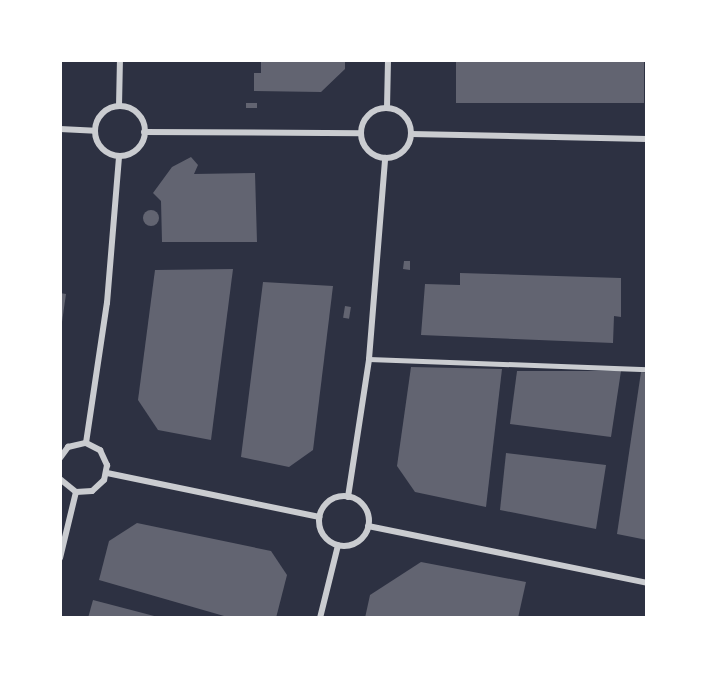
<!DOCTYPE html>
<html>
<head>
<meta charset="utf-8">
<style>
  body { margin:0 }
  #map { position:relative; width:707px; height:678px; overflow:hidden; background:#2d3142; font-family:Signika,sans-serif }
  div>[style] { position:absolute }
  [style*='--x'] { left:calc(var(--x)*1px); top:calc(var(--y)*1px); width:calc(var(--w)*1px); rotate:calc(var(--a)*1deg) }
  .building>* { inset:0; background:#626471; transform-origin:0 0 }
  .round { border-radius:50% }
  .service>* { height:4.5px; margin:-2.25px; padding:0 2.25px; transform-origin:2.25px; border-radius:2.25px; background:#caccd0 }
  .minor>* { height:6px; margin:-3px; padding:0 3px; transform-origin:3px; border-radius:3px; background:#caccd0 }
  .minor>.ring { margin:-3px; padding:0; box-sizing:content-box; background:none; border:6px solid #caccd0; border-radius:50% }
  span { translate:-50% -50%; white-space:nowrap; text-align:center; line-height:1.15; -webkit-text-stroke:6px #fff; paint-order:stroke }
  .frame { position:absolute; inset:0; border:62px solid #fff; pointer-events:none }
</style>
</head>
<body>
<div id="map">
  <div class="building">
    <div style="clip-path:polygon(261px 60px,345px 60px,345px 69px,321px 92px,254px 91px,254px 73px,261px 73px)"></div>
    <div style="left:456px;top:60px;width:188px;height:43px"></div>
    <div style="left:246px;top:103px;width:11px;height:5px"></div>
    <div style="clip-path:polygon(191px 157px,198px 165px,194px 174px,255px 173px,257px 242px,162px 242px,161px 201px,153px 193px,172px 167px)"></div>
    <div class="round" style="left:143px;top:210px;width:16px;height:16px"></div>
    <div style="clip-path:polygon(404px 261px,410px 261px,410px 270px,403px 269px)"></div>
    <div style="clip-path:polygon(233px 269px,211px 440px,158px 430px,138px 400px,155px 270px)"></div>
    <div style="clip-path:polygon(460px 273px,621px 278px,621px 317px,614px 316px,613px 343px,421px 335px,425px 284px,460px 285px)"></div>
    <div style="clip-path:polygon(263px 282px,333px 286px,313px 450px,289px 467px,241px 457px)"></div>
    <div style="clip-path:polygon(60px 293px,66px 294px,61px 329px,60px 329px)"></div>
    <div style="left:345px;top:306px;width:6px;height:12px;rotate:9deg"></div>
    <div style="clip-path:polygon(411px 367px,502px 369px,486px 507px,415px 492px,397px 466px)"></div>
    <div style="clip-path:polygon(517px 371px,621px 371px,611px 437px,510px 424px)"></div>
    <div style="clip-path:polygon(641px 372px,647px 373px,647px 540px,617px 534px)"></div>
    <div style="clip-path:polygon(506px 453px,606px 465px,596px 529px,500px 510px)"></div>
    <div style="clip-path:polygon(137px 523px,271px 551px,287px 575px,276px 618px,231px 618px,99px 580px,109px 541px)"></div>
    <div style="clip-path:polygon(421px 562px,526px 582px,518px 618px,365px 618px,370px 595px)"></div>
    <div style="clip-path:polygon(93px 600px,158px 617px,158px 618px,88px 618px)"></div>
  </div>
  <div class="service">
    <div style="--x:369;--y:359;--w:278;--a:2.1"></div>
  </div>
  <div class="minor">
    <div style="--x:119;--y:106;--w:46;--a:-88.8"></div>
    <div class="ring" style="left:95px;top:106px;width:44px;height:44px"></div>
    <div style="--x:387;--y:108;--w:48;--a:-88.8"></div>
    <div class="ring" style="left:361px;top:108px;width:44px;height:44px"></div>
    <div style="--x:60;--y:129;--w:35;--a:3"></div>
    <div style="--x:144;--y:132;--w:217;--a:0.3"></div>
    <div style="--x:411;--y:134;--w:236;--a:1.2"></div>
    <div style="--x:86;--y:443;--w:142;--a:-81.5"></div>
    <div style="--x:107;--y:303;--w:147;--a:-85.3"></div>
    <div style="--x:60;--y:458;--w:14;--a:-54"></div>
    <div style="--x:68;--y:447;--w:18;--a:-13"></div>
    <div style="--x:86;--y:443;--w:16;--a:27"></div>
    <div style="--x:100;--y:450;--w:17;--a:65"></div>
    <div style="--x:107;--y:465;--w:15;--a:101"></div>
    <div style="--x:104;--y:480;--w:16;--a:137"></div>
    <div style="--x:92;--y:491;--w:16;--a:176"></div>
    <div style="--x:76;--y:492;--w:21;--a:-141"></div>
    <div style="--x:107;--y:473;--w:217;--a:11.7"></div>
    <div class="ring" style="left:319px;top:496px;width:44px;height:44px"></div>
    <div style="--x:348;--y:497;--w:140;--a:-81.3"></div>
    <div style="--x:369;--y:359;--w:202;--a:-85.4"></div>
    <div style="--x:368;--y:526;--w:285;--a:11.5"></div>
    <div style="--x:60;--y:558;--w:68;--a:-76.4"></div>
    <div style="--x:320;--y:618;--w:75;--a:-76.1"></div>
  </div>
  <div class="frame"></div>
</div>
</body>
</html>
